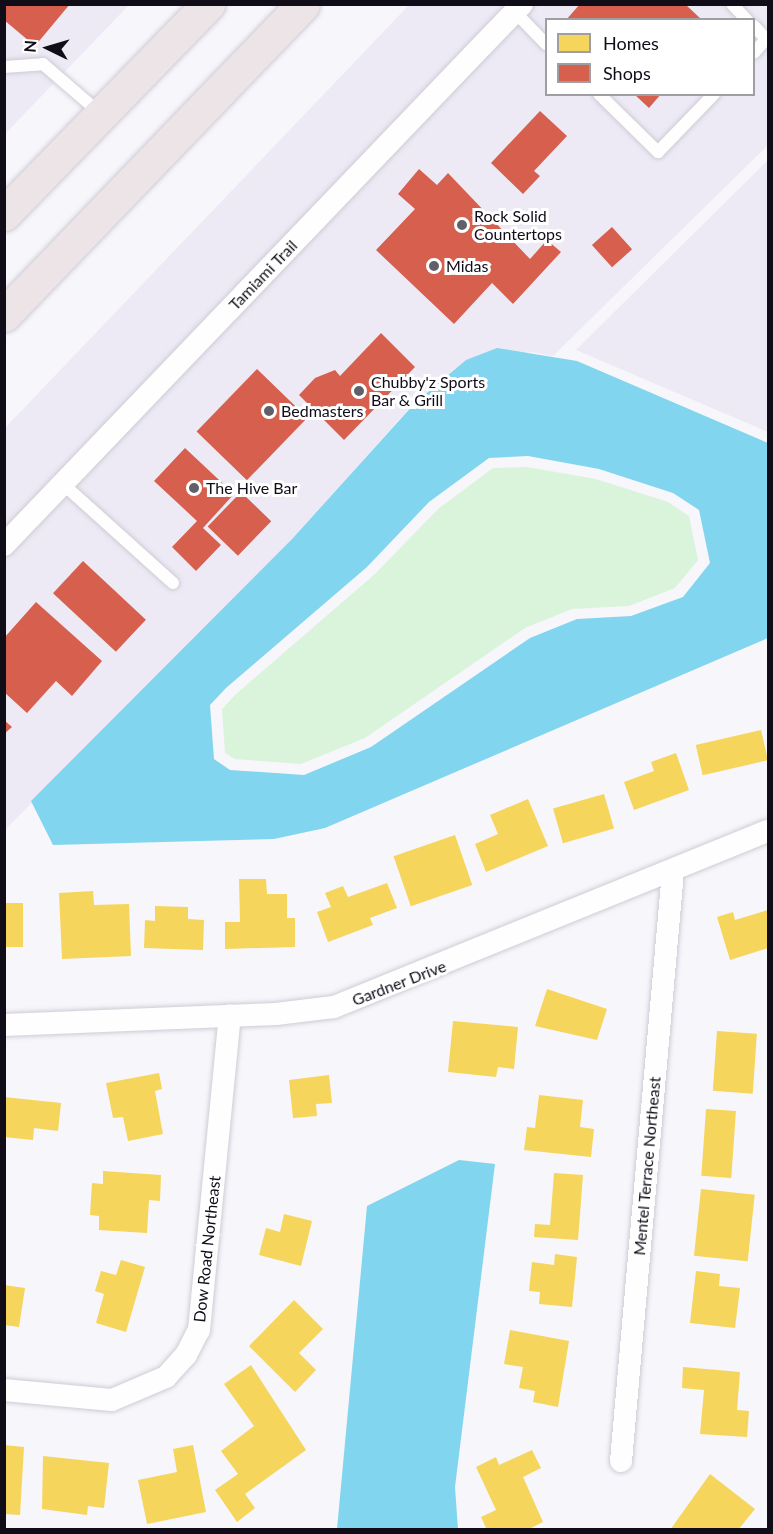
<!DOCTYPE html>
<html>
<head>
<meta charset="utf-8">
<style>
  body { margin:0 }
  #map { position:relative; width:773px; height:1534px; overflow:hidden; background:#f7f6fb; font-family:Lato,sans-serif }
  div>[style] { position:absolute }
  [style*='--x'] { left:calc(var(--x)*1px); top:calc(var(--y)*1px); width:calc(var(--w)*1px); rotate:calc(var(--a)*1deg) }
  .built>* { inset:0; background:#edeaf6 }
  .green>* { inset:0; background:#daf3db }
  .water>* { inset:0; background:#82d5ee }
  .homes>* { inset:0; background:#f6d55c; transform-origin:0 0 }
  .shops>* { inset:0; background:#d6604d; transform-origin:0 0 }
  .roads { filter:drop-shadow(0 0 2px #ceccd4) drop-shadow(0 0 2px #ceccd4) }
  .service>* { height:12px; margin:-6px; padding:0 6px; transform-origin:6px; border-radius:6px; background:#fefefe }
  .minor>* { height:22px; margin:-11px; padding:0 11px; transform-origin:11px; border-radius:11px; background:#fefefe }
  .primary>* { height:33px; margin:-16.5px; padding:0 16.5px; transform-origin:16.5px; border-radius:16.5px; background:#ece4e7 }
  .dots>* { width:16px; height:16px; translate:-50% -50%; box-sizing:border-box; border:3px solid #fff; border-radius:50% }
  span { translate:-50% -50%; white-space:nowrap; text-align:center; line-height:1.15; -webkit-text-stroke:6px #fff; paint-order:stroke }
  .poi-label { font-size:16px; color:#100d18 }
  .left { translate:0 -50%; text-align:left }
  .street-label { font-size:16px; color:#100d18 }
  .frame { position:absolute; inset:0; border:6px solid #100d18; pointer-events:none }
  .legend { position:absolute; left:545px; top:18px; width:210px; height:78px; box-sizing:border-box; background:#fff; border:2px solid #9f9ea3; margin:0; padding:8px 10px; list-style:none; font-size:18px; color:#100d18 }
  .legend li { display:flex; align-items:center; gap:12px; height:30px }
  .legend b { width:30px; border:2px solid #9f9ea3 }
  .north { position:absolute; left:18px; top:18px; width:60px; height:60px; -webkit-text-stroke:4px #fff; paint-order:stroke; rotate:275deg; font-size:16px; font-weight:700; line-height:24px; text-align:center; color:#100d18 }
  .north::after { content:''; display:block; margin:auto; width:21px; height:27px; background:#100d18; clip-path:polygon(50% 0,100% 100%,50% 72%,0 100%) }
</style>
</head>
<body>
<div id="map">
  <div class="built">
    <div style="clip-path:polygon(5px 5px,129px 5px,5px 134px)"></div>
    <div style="clip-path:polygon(evenodd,409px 5px,768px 5px,768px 145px,553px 356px,532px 352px,466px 360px,415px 402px,293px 538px,5px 830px,4px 429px,409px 5px,546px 20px,754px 20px,754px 94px,546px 94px,546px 20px)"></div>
    <div style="clip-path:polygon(768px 160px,768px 432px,576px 350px)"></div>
  </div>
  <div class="green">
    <div style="clip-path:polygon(527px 467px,596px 479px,668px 502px,689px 516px,698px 560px,675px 588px,629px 606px,572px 609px,525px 628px,365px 738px,301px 764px,235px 759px,225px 753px,222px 709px,235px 695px,375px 574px,438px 509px,493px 468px)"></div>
  </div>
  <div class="water">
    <div style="clip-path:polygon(evenodd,497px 348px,577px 361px,768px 443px,768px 638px,325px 828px,274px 839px,53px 845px,31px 801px,293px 538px,415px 403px,466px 360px,497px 348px,528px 456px,599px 469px,673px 493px,699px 510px,710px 563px,683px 597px,631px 616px,577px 619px,530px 638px,371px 747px,304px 775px,230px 770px,214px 759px,210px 705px,226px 688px,367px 567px,429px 502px,489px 458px,528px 456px)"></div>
    <div style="clip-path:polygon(459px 1160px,495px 1164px,455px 1487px,458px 1529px,337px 1529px,367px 1206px)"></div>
  </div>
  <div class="homes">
    <div style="left:761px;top:730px;width:31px;height:67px;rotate:77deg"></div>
    <div style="clip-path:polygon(676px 753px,689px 790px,634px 810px,624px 782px,654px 771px,651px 762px)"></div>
    <div style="left:604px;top:794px;width:36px;height:53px;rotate:74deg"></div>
    <div style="clip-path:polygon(528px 799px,548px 846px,486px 872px,475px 844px,498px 834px,490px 815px)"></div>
    <div style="left:455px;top:835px;width:53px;height:65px;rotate:71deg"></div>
    <div style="clip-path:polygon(239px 879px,266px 879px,267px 894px,287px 894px,287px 918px,295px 918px,295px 947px,225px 949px,225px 922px,240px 922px)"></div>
    <div style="clip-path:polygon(387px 883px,397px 908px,370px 918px,373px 925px,328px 942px,317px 912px,331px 907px,325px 893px,343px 886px,348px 897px)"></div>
    <div style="clip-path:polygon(93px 891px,94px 905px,129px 904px,131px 956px,62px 959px,59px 893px)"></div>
    <div style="left:4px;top:903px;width:19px;height:44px"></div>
    <div style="clip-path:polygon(155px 906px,188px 907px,188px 919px,204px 920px,203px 950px,144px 948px,145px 920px,155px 921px)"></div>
    <div style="clip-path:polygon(768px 910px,768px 948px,730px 960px,717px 917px,733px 912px,735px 920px)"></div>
    <div style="clip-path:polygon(547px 989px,607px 1009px,597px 1040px,535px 1026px)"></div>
    <div style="clip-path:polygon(453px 1021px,518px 1027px,514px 1069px,498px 1067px,496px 1077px,448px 1072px)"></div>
    <div style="left:717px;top:1031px;width:40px;height:60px;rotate:4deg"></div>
    <div style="clip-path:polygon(159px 1073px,162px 1089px,155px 1091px,163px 1134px,128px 1141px,123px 1117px,113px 1118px,106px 1083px)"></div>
    <div style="clip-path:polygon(329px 1075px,332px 1103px,316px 1104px,317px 1116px,293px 1118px,289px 1080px)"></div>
    <div style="clip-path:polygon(539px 1095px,583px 1100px,580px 1127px,594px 1129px,591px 1157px,524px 1150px,527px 1127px,535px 1128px)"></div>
    <div style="clip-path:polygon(4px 1097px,61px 1103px,58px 1131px,34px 1128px,33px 1140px,4px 1137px)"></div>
    <div style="left:706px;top:1109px;width:30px;height:67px;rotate:4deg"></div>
    <div style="clip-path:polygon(103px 1171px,161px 1175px,160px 1201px,149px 1200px,147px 1233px,99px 1230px,99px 1216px,90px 1215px,92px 1183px,103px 1184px)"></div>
    <div style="clip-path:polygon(554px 1173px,583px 1175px,578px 1240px,534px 1237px,535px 1224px,550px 1225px)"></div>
    <div style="left:701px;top:1189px;width:54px;height:67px;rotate:6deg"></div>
    <div style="clip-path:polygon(284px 1214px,312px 1221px,301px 1266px,259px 1255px,266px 1228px,280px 1232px)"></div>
    <div style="clip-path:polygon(555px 1254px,577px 1257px,572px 1307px,539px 1304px,540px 1292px,529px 1291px,532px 1262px,554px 1265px)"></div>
    <div style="clip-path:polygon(121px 1260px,145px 1267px,126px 1332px,96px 1323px,104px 1294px,95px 1291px,101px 1271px,116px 1275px)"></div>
    <div style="clip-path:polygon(696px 1271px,720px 1274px,719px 1286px,740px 1288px,735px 1328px,690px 1323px)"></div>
    <div style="clip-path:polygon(4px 1285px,25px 1288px,19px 1327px,4px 1325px)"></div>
    <div style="clip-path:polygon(294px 1300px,323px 1329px,299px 1353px,316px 1370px,295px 1392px,249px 1346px)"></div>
    <div style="clip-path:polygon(510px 1330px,569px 1341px,558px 1407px,533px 1402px,535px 1391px,519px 1388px,523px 1367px,504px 1364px)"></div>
    <div style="clip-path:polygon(251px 1365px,306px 1450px,245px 1494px,255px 1508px,237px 1522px,215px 1490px,238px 1474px,221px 1451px,254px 1426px,224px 1384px)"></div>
    <div style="clip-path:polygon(683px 1367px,740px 1372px,737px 1410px,749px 1411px,747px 1437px,700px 1434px,704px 1390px,682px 1388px)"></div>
    <div style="clip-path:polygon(4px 1445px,24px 1447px,20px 1515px,4px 1514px)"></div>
    <div style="clip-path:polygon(193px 1445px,206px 1512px,147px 1524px,138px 1480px,177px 1472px,173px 1449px)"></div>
    <div style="clip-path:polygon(532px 1450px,541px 1468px,523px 1477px,543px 1522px,527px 1530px,487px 1530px,481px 1517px,496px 1510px,476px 1467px,496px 1457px,499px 1465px)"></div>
    <div style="clip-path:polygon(43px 1456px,109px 1463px,104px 1508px,88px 1506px,87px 1515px,42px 1509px)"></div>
    <div style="clip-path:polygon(710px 1474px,755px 1509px,738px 1530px,670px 1530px)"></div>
  </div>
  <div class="shops">
    <div style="clip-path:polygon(4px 4px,70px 4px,35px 46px,4px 20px)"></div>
    <div style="clip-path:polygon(580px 4px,685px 4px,702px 20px,566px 20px)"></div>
    <div style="clip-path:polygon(634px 94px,661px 94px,649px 108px)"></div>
    <div style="clip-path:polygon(540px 111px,567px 136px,534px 171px,540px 176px,523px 194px,491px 163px)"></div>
    <div style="clip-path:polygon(419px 169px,437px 185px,448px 173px,530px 259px,547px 240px,561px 252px,513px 304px,492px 283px,454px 324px,376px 250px,415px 209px,398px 194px)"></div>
    <div style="left:612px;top:227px;width:30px;height:27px;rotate:48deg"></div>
    <div style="clip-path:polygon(381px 333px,415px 367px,344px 440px,299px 395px,315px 378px,335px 370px,340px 376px)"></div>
    <div style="left:257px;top:369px;width:70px;height:87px;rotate:44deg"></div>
    <div style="clip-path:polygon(185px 448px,234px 494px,203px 528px,221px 545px,196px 571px,172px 547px,197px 521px,154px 481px)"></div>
    <div style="left:241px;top:492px;width:42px;height:48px;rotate:44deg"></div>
    <div style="left:83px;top:561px;width:86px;height:44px;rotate:43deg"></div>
    <div style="clip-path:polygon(36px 602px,102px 661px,72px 696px,56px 681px,27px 713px,4px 692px,4px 638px)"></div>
    <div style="clip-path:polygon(4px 720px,12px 727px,4px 734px)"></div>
  </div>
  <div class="roads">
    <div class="service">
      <div style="--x:732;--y:4;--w:22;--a:47"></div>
      <div style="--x:515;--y:12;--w:45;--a:45.9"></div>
      <div style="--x:754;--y:26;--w:18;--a:47"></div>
      <div style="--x:766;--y:39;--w:18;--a:131"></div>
      <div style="--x:4;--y:67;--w:39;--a:-4"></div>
      <div style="--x:43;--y:64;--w:77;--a:40.8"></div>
      <div style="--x:599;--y:94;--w:83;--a:44.5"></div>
      <div style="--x:658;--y:152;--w:81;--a:-46"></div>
      <div style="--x:63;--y:484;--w:148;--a:42"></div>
    </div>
    <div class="minor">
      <div style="--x:4;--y:545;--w:749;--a:-46.24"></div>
      <div style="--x:4;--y:1025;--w:272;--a:-2.3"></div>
      <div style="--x:276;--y:1014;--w:58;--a:-6.9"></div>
      <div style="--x:334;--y:1007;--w:468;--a:-22.1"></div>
      <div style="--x:4;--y:1390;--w:108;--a:5.3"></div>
      <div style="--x:112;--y:1400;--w:59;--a:-23.1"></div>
      <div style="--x:166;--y:1377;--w:30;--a:-48"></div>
      <div style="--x:186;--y:1355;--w:28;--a:-63"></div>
      <div style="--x:199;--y:1330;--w:316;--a:-84.4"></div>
      <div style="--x:621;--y:1461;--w:592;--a:-84.96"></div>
    </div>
    <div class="primary">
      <div style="--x:4;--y:214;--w:293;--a:-45.8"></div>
      <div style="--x:4;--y:315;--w:431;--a:-46.1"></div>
    </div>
  </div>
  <div class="dots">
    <div style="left:462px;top:225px;background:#615f67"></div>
    <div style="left:434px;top:266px;background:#615f67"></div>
    <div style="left:359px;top:391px;background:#615f67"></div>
    <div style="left:269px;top:411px;background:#615f67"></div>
    <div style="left:194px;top:488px;background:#615f67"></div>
  </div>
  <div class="poi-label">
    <span class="left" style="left:474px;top:225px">Rock Solid<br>Countertops</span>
    <span class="left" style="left:446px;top:266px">Midas</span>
    <span class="left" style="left:371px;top:391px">Chubby'z Sports<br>Bar &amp; Grill</span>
    <span class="left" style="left:281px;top:411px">Bedmasters</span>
    <span class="left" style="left:206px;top:488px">The Hive Bar</span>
  </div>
  <div class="street-label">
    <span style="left:263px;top:275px;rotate:-46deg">Tamiami Trail</span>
    <span style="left:399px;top:983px;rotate:-21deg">Gardner Drive</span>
    <span style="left:647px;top:1166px;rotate:-85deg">Mentel Terrace Northeast</span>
    <span style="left:207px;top:1249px;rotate:-84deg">Dow Road Northeast</span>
  </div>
  <div class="frame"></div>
  <ul class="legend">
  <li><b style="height:16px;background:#f6d55c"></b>Homes</li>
  <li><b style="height:16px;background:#d6604d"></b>Shops</li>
  </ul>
  <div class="north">N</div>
</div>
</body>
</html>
